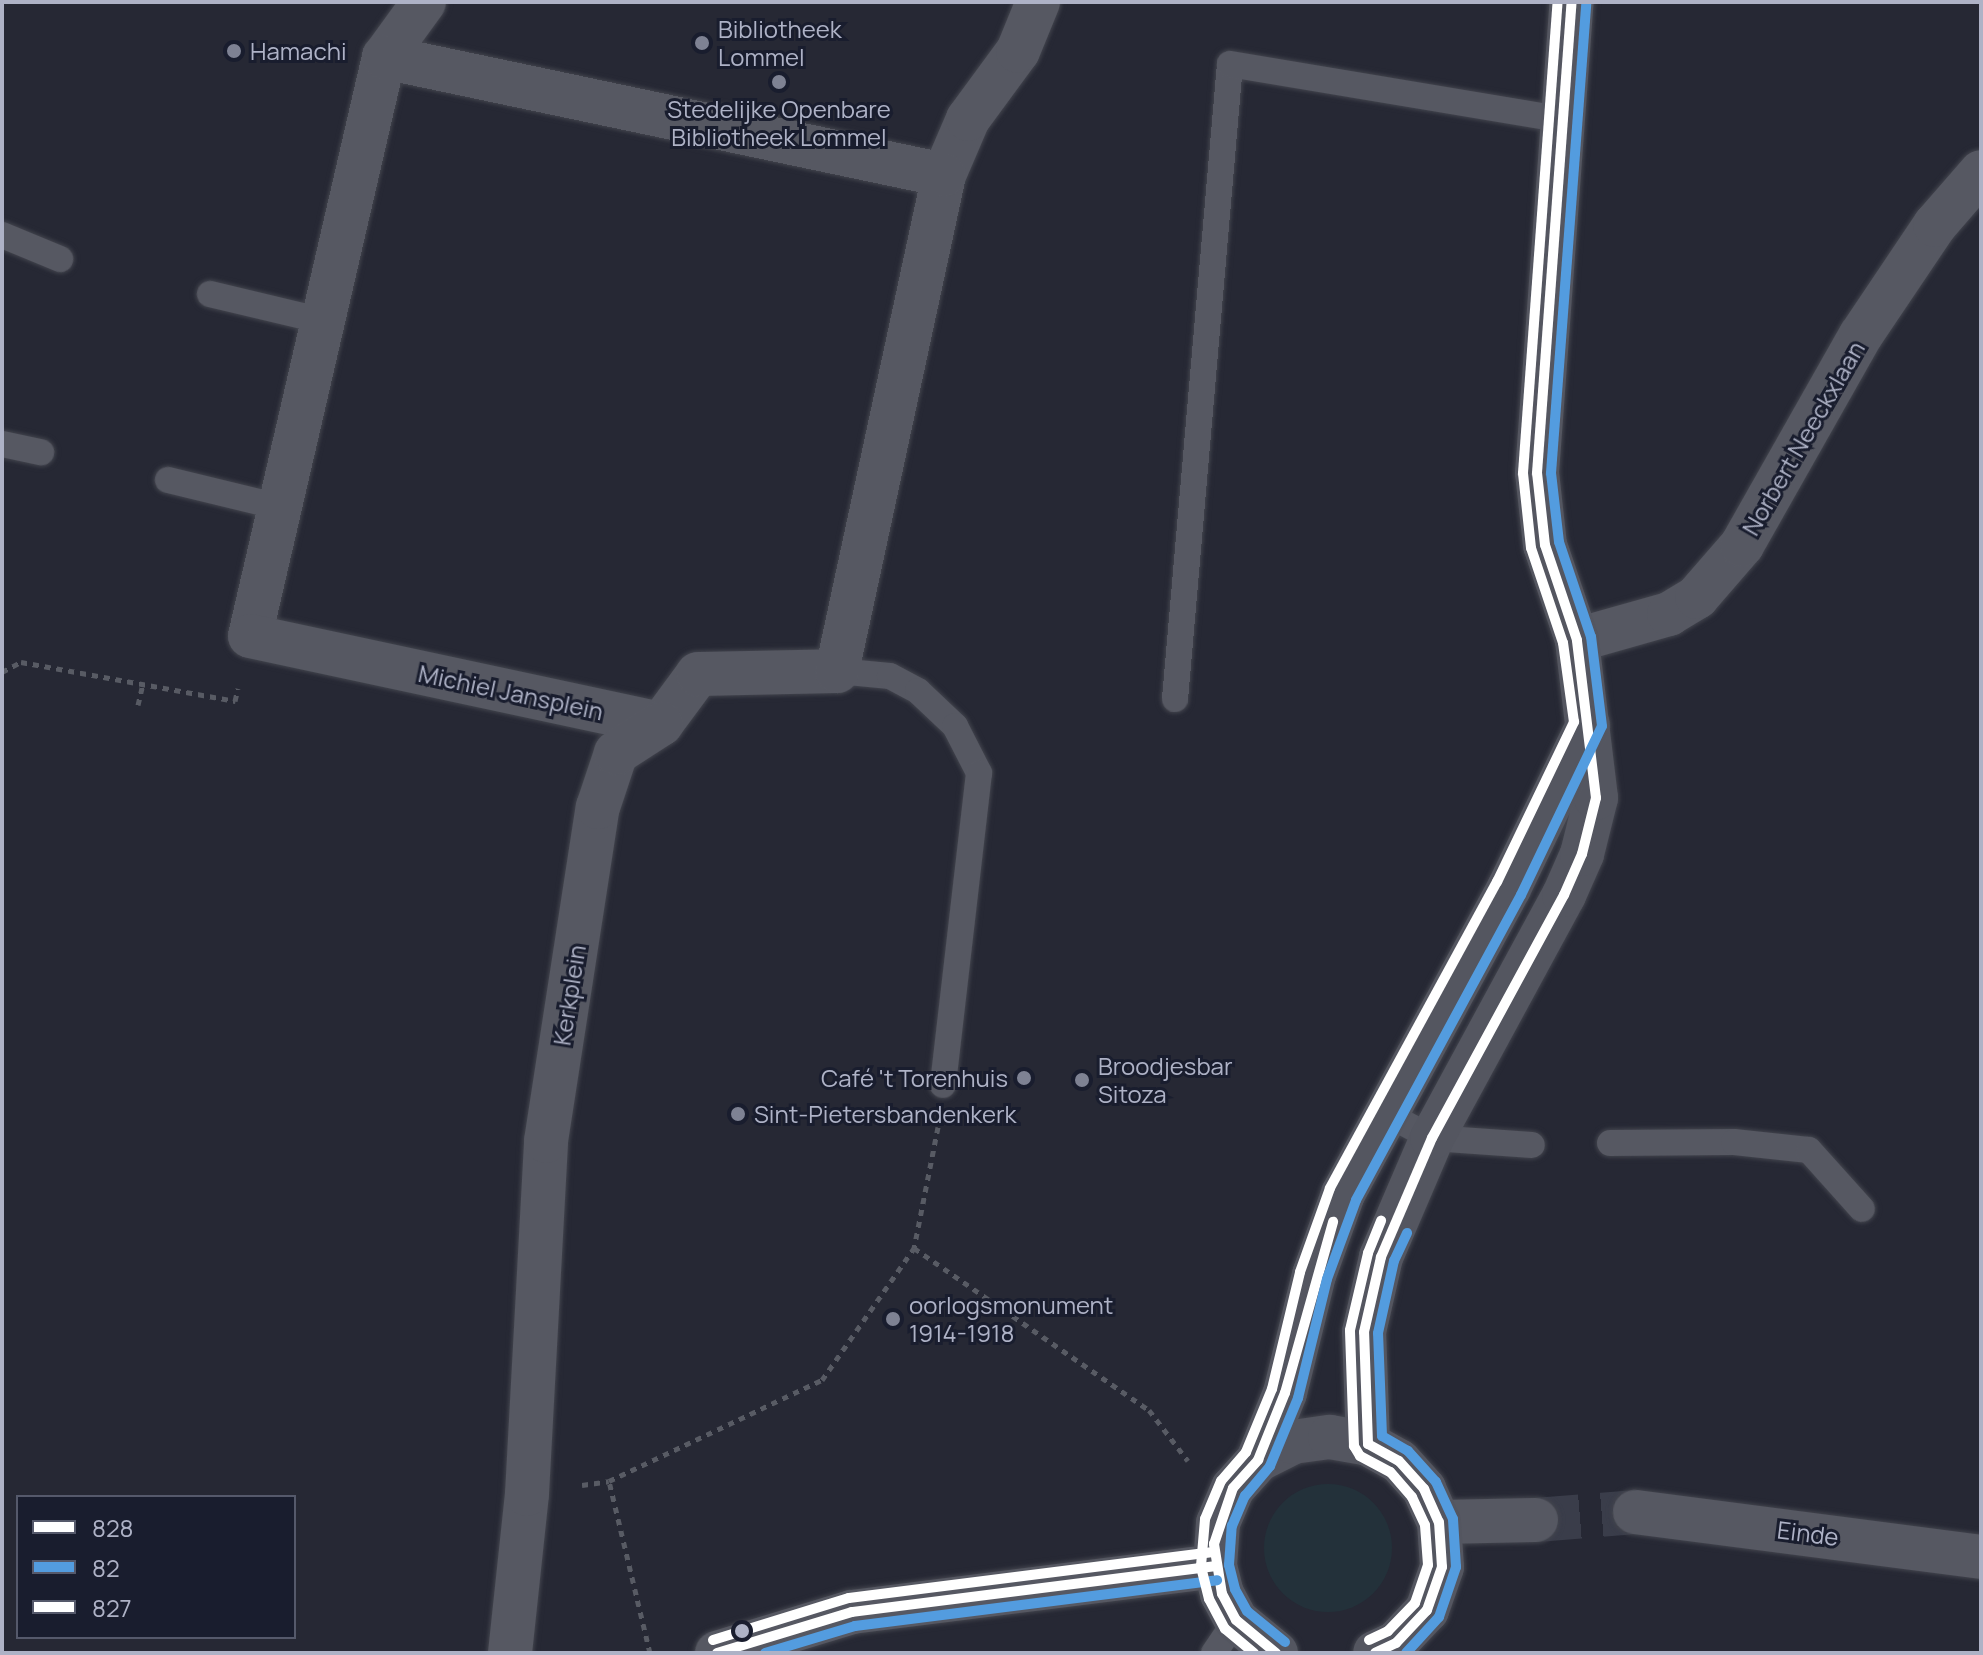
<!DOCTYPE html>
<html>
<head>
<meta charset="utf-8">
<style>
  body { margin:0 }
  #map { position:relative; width:1983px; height:1655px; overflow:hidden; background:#262834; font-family:Manrope,sans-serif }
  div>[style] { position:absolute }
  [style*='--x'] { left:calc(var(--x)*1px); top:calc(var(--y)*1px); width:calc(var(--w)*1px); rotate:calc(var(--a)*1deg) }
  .green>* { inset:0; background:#23313a }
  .round { border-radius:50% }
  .minor-tunnel>* { height:44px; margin-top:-22px; transform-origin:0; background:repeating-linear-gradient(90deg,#3a3d4a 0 44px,transparent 0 66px) }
  .path>* { height:5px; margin-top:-2.5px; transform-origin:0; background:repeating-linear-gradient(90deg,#585b64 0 6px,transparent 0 12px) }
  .roads { filter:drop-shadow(0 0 2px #42444d) drop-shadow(0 0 2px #42444d) }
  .service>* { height:26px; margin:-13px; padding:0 13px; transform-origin:13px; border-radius:13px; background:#565862 }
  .minor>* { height:44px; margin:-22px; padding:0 22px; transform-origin:22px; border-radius:22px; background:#565862 }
  .secondary>* { height:44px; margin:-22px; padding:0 22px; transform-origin:22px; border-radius:22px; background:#545660 }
  .bus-1>* { height:10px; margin:-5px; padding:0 5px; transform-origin:5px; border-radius:5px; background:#fff }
  .bus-2>* { height:10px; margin:-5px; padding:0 5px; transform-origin:5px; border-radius:5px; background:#539cdf }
  .bus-3>* { height:10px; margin:-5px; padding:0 5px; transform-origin:5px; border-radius:5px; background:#fff }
  .dots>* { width:22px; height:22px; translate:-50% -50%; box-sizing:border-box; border:4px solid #191d2e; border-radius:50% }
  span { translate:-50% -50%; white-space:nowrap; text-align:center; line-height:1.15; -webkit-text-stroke:6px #191d2e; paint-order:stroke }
  .poi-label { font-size:24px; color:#aeb2c6 }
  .left { translate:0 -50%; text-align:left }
  .right { translate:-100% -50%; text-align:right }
  .street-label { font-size:24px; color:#aeb2c6 }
  .frame { position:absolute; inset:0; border:4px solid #aeb2c6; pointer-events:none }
  .legend { position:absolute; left:16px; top:1495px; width:280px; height:144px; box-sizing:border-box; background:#191d2e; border:2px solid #55596b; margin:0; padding:10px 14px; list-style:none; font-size:24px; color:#aeb2c6 }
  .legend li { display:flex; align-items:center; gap:16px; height:40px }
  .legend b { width:40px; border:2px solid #55596b }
</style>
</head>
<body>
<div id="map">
  <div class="green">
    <div class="round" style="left:1264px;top:1484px;width:128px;height:128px"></div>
  </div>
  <div class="minor-tunnel">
    <div style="--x:1536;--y:1520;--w:99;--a:-4.6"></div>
  </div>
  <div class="path">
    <div style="--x:2;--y:672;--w:21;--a:-28"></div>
    <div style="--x:21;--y:662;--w:218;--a:10.3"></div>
    <div style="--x:235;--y:701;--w:13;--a:-77"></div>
    <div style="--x:138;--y:705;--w:22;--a:-77"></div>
    <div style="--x:938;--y:1127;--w:123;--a:101.2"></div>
    <div style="--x:914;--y:1248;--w:285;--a:34.6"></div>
    <div style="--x:1149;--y:1410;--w:64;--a:52.6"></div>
    <div style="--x:582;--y:1485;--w:27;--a:-8"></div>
    <div style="--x:650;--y:1653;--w:177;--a:-103.4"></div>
    <div style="--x:609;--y:1481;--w:236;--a:-25.4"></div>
    <div style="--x:822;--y:1380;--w:161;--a:-55.1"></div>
  </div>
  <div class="roads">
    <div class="service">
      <div style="--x:2;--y:235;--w:63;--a:22.5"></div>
      <div style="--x:210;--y:294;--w:116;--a:13.4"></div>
      <div style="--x:2;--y:444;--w:40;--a:12"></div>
      <div style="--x:168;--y:480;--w:115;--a:13.6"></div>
      <div style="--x:837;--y:671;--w:53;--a:5.4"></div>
      <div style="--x:890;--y:676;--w:32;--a:28"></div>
      <div style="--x:918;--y:691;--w:51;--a:43.4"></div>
      <div style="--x:955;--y:726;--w:53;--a:62.9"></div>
      <div style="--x:979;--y:773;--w:314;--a:96.6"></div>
      <div style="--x:1175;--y:699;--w:637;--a:-85.05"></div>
      <div style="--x:1230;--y:64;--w:338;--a:9.5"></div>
      <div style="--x:1385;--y:1113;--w:53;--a:28"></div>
      <div style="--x:1432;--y:1138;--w:100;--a:4"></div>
      <div style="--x:1610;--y:1143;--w:124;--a:-0.5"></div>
      <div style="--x:1734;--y:1142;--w:75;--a:6.1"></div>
      <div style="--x:1809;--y:1150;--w:79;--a:48.1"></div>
      <div style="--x:1214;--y:1653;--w:40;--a:-56"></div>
    </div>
    <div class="minor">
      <div style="--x:424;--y:2;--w:68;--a:126"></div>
      <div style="--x:384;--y:57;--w:594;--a:103.03"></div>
      <div style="--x:250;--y:636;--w:420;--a:12.1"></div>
      <div style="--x:661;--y:724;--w:62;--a:-53.5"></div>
      <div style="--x:698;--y:674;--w:139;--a:-1.2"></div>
      <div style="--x:837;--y:671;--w:507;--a:-77.83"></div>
      <div style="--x:944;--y:175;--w:61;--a:-66.8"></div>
      <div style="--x:968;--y:119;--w:84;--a:-53.7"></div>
      <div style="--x:1018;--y:51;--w:53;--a:-67.8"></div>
      <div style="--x:384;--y:57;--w:572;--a:11.9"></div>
      <div style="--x:1577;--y:640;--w:96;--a:-15.8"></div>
      <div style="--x:1669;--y:614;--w:33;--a:-31"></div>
      <div style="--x:1697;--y:597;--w:69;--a:-49.1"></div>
      <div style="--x:1742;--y:545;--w:241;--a:-60.5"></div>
      <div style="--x:1861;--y:335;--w:133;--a:-56.1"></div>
      <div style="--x:1935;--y:225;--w:70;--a:-49"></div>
      <div style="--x:1635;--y:1512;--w:349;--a:7.4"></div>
      <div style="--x:1439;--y:1522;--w:97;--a:-1.2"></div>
      <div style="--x:510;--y:1653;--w:160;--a:-83.9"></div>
      <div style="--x:527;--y:1494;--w:354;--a:-86.9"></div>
      <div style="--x:546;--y:1141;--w:338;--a:-81.2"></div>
      <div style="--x:598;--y:807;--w:57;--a:-71.6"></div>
      <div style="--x:616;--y:753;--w:54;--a:-32.8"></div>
      <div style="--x:717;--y:1653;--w:141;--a:-16.9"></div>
      <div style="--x:852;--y:1612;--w:366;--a:-7.2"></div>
    </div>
    <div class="secondary">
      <div style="--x:1368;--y:1444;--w:112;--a:-92"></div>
      <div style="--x:1364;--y:1332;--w:77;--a:-77.2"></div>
      <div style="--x:1381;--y:1257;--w:129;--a:-66.8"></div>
      <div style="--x:1432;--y:1138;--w:277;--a:-61.5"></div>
      <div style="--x:1564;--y:895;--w:45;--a:-66.3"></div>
      <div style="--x:1582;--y:854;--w:58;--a:-76"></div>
      <div style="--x:1596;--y:798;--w:159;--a:-96.9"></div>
      <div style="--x:1577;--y:640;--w:100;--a:-108.6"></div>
      <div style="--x:1545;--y:545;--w:72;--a:-96.3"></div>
      <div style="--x:1537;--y:473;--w:472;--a:-85.8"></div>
      <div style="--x:1258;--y:1460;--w:72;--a:-68.1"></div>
      <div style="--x:1285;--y:1393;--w:122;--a:-76.2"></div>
      <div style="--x:1314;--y:1275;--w:86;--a:-70.3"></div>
      <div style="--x:1343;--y:1194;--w:348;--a:-61.5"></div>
      <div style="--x:1509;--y:888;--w:181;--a:-64.1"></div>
      <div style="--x:1276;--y:1653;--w:52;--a:-140.5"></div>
      <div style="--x:1236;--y:1620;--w:30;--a:-118"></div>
      <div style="--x:1222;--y:1594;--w:29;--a:-104"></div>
      <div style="--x:1215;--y:1566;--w:43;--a:-86"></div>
      <div style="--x:1218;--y:1523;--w:38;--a:-67"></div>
      <div style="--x:1233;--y:1488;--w:38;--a:-48"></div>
      <div style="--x:1258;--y:1460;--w:39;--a:-27"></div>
      <div style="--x:1293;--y:1442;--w:37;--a:-8"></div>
      <div style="--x:1330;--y:1437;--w:39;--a:10"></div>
      <div style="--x:1368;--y:1444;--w:35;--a:29"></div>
      <div style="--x:1399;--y:1461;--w:38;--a:48"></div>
      <div style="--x:1424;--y:1489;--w:36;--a:66"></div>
      <div style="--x:1439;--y:1522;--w:45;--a:86.2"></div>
      <div style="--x:1442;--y:1567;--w:46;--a:109.2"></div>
      <div style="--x:1427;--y:1610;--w:45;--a:133.2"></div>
      <div style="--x:1396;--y:1643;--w:23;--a:155"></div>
    </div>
  </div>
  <div class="bus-1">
    <div style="--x:1368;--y:1444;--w:112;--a:-92"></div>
    <div style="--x:1364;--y:1332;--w:77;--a:-77.2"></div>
    <div style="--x:1381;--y:1257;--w:129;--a:-66.8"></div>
    <div style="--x:1432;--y:1138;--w:277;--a:-61.5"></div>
    <div style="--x:1564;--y:895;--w:45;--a:-66.3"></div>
    <div style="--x:1582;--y:854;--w:58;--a:-76"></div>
    <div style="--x:1596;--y:798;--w:159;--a:-96.9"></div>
    <div style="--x:1577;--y:640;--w:100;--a:-108.6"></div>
    <div style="--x:1545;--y:545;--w:72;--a:-96.3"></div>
    <div style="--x:1537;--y:473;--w:472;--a:-85.8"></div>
    <div style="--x:1368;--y:1444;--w:35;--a:29"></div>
    <div style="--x:1399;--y:1461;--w:38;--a:48"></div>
    <div style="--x:1424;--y:1489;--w:36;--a:66"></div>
    <div style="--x:1439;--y:1522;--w:45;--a:86.2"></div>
    <div style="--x:1442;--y:1567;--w:46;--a:109.2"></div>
    <div style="--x:1427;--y:1610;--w:45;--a:133.2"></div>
    <div style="--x:1396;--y:1643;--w:23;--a:155"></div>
    <div style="--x:717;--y:1653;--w:141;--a:-16.9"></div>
    <div style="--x:852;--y:1612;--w:366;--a:-7.2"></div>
    <div style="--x:1276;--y:1653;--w:52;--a:-140.5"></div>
    <div style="--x:1236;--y:1620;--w:30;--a:-118"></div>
    <div style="--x:1222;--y:1594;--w:51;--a:-99.1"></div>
    <div style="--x:1214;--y:1544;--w:59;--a:-71.3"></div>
    <div style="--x:1233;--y:1488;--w:38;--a:-48"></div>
    <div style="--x:1258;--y:1460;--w:72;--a:-68.1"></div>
    <div style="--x:1285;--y:1393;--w:178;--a:-74.3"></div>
  </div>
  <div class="bus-2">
    <div style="--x:1285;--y:1642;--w:49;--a:-140.8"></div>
    <div style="--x:1247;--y:1611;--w:25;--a:-119"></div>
    <div style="--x:1235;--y:1589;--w:25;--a:-104"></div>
    <div style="--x:1229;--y:1565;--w:39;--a:-86"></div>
    <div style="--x:1232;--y:1526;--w:33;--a:-67"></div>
    <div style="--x:1245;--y:1496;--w:39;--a:-50"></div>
    <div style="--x:1270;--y:1466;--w:74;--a:-67.6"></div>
    <div style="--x:1298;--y:1398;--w:122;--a:-76.3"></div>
    <div style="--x:1327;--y:1279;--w:84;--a:-69.8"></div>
    <div style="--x:1356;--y:1200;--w:347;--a:-61.6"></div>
    <div style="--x:1521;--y:895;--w:187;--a:-64.4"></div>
    <div style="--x:1602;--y:726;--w:90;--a:-97"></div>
    <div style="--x:1591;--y:637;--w:100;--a:-108.6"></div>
    <div style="--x:1559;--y:542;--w:69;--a:-96.6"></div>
    <div style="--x:1551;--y:473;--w:471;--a:-85.7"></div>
    <div style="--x:765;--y:1653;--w:94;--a:-16.7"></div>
    <div style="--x:855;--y:1626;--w:365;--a:-7.2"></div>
    <div style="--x:1406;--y:1653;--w:49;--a:-47.5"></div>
    <div style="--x:1439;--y:1617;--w:53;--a:-71.2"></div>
    <div style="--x:1456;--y:1567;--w:48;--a:-93.6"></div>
    <div style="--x:1453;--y:1519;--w:41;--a:-114.7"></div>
    <div style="--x:1436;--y:1482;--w:42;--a:-132.1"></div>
    <div style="--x:1408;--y:1451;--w:30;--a:-150"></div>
    <div style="--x:1382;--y:1436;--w:103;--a:-92.2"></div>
    <div style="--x:1378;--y:1333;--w:74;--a:-77.5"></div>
    <div style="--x:1394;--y:1261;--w:31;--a:-65"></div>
  </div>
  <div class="bus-3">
    <div style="--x:713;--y:1640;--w:142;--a:-17.2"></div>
    <div style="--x:849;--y:1598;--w:367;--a:-7.2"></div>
    <div style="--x:1369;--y:1640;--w:21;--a:-25"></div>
    <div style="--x:1388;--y:1631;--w:39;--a:-46"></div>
    <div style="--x:1415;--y:1603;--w:40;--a:-71.1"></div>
    <div style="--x:1428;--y:1565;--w:40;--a:-94.3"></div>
    <div style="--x:1425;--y:1525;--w:31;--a:-115"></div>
    <div style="--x:1412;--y:1497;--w:33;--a:-131"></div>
    <div style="--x:1390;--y:1472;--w:34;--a:-152"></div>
    <div style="--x:1360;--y:1456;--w:12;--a:-121"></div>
    <div style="--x:1354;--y:1446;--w:116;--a:-92"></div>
    <div style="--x:1350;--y:1330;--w:79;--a:-76.8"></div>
    <div style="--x:1368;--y:1253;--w:35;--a:-68"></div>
    <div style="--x:1254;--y:1653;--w:38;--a:-140"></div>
    <div style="--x:1225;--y:1629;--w:34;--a:-118"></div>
    <div style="--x:1209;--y:1599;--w:34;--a:-104"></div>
    <div style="--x:1201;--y:1566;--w:47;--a:-85.1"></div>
    <div style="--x:1205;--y:1519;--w:41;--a:-67.2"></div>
    <div style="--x:1221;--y:1481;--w:38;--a:-49"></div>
    <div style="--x:1246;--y:1452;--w:68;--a:-67.6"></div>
    <div style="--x:1272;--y:1389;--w:120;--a:-76.5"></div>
    <div style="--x:1300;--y:1272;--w:89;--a:-70.3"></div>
    <div style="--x:1330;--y:1188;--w:349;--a:-61.4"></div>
    <div style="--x:1497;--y:882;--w:178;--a:-64.3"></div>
    <div style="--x:1574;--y:722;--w:80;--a:-97.9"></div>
    <div style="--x:1563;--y:643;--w:100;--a:-108.6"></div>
    <div style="--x:1531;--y:548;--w:75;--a:-96.1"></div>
    <div style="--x:1523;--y:473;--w:472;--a:-85.8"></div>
  </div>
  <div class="dots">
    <div style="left:702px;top:43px;background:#7e8293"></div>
    <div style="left:234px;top:51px;background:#7e8293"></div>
    <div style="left:779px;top:82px;background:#7e8293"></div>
    <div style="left:1024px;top:1078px;background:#7e8293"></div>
    <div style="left:1082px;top:1080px;background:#7e8293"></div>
    <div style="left:738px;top:1114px;background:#7e8293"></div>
    <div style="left:893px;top:1319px;background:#7e8293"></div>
    <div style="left:742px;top:1631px;background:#aeb2c6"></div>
  </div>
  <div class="poi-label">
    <span class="left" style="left:718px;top:43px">Bibliotheek<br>Lommel</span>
    <span class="left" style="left:250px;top:51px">Hamachi</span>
    <span style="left:779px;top:123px">Stedelijke Openbare<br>Bibliotheek Lommel</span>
    <span class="left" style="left:1098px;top:1080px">Broodjesbar<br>Sitoza</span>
    <span class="right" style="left:1008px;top:1078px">Café 't Torenhuis</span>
    <span class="left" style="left:754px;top:1114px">Sint-Pietersbandenkerk</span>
    <span class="left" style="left:909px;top:1319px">oorlogsmonument<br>1914-1918</span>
  </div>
  <div class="street-label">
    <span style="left:1803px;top:438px;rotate:-60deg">Norbert Neeckxlaan</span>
    <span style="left:511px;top:692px;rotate:12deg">Michiel Jansplein</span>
    <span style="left:569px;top:995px;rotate:-81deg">Kerkplein</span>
    <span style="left:1808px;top:1533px;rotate:7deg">Einde</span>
  </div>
  <div class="frame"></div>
  <ul class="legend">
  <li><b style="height:10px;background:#fff"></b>828</li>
  <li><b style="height:10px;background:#539cdf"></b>82</li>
  <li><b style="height:10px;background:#fff"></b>827</li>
  </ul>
</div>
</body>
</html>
